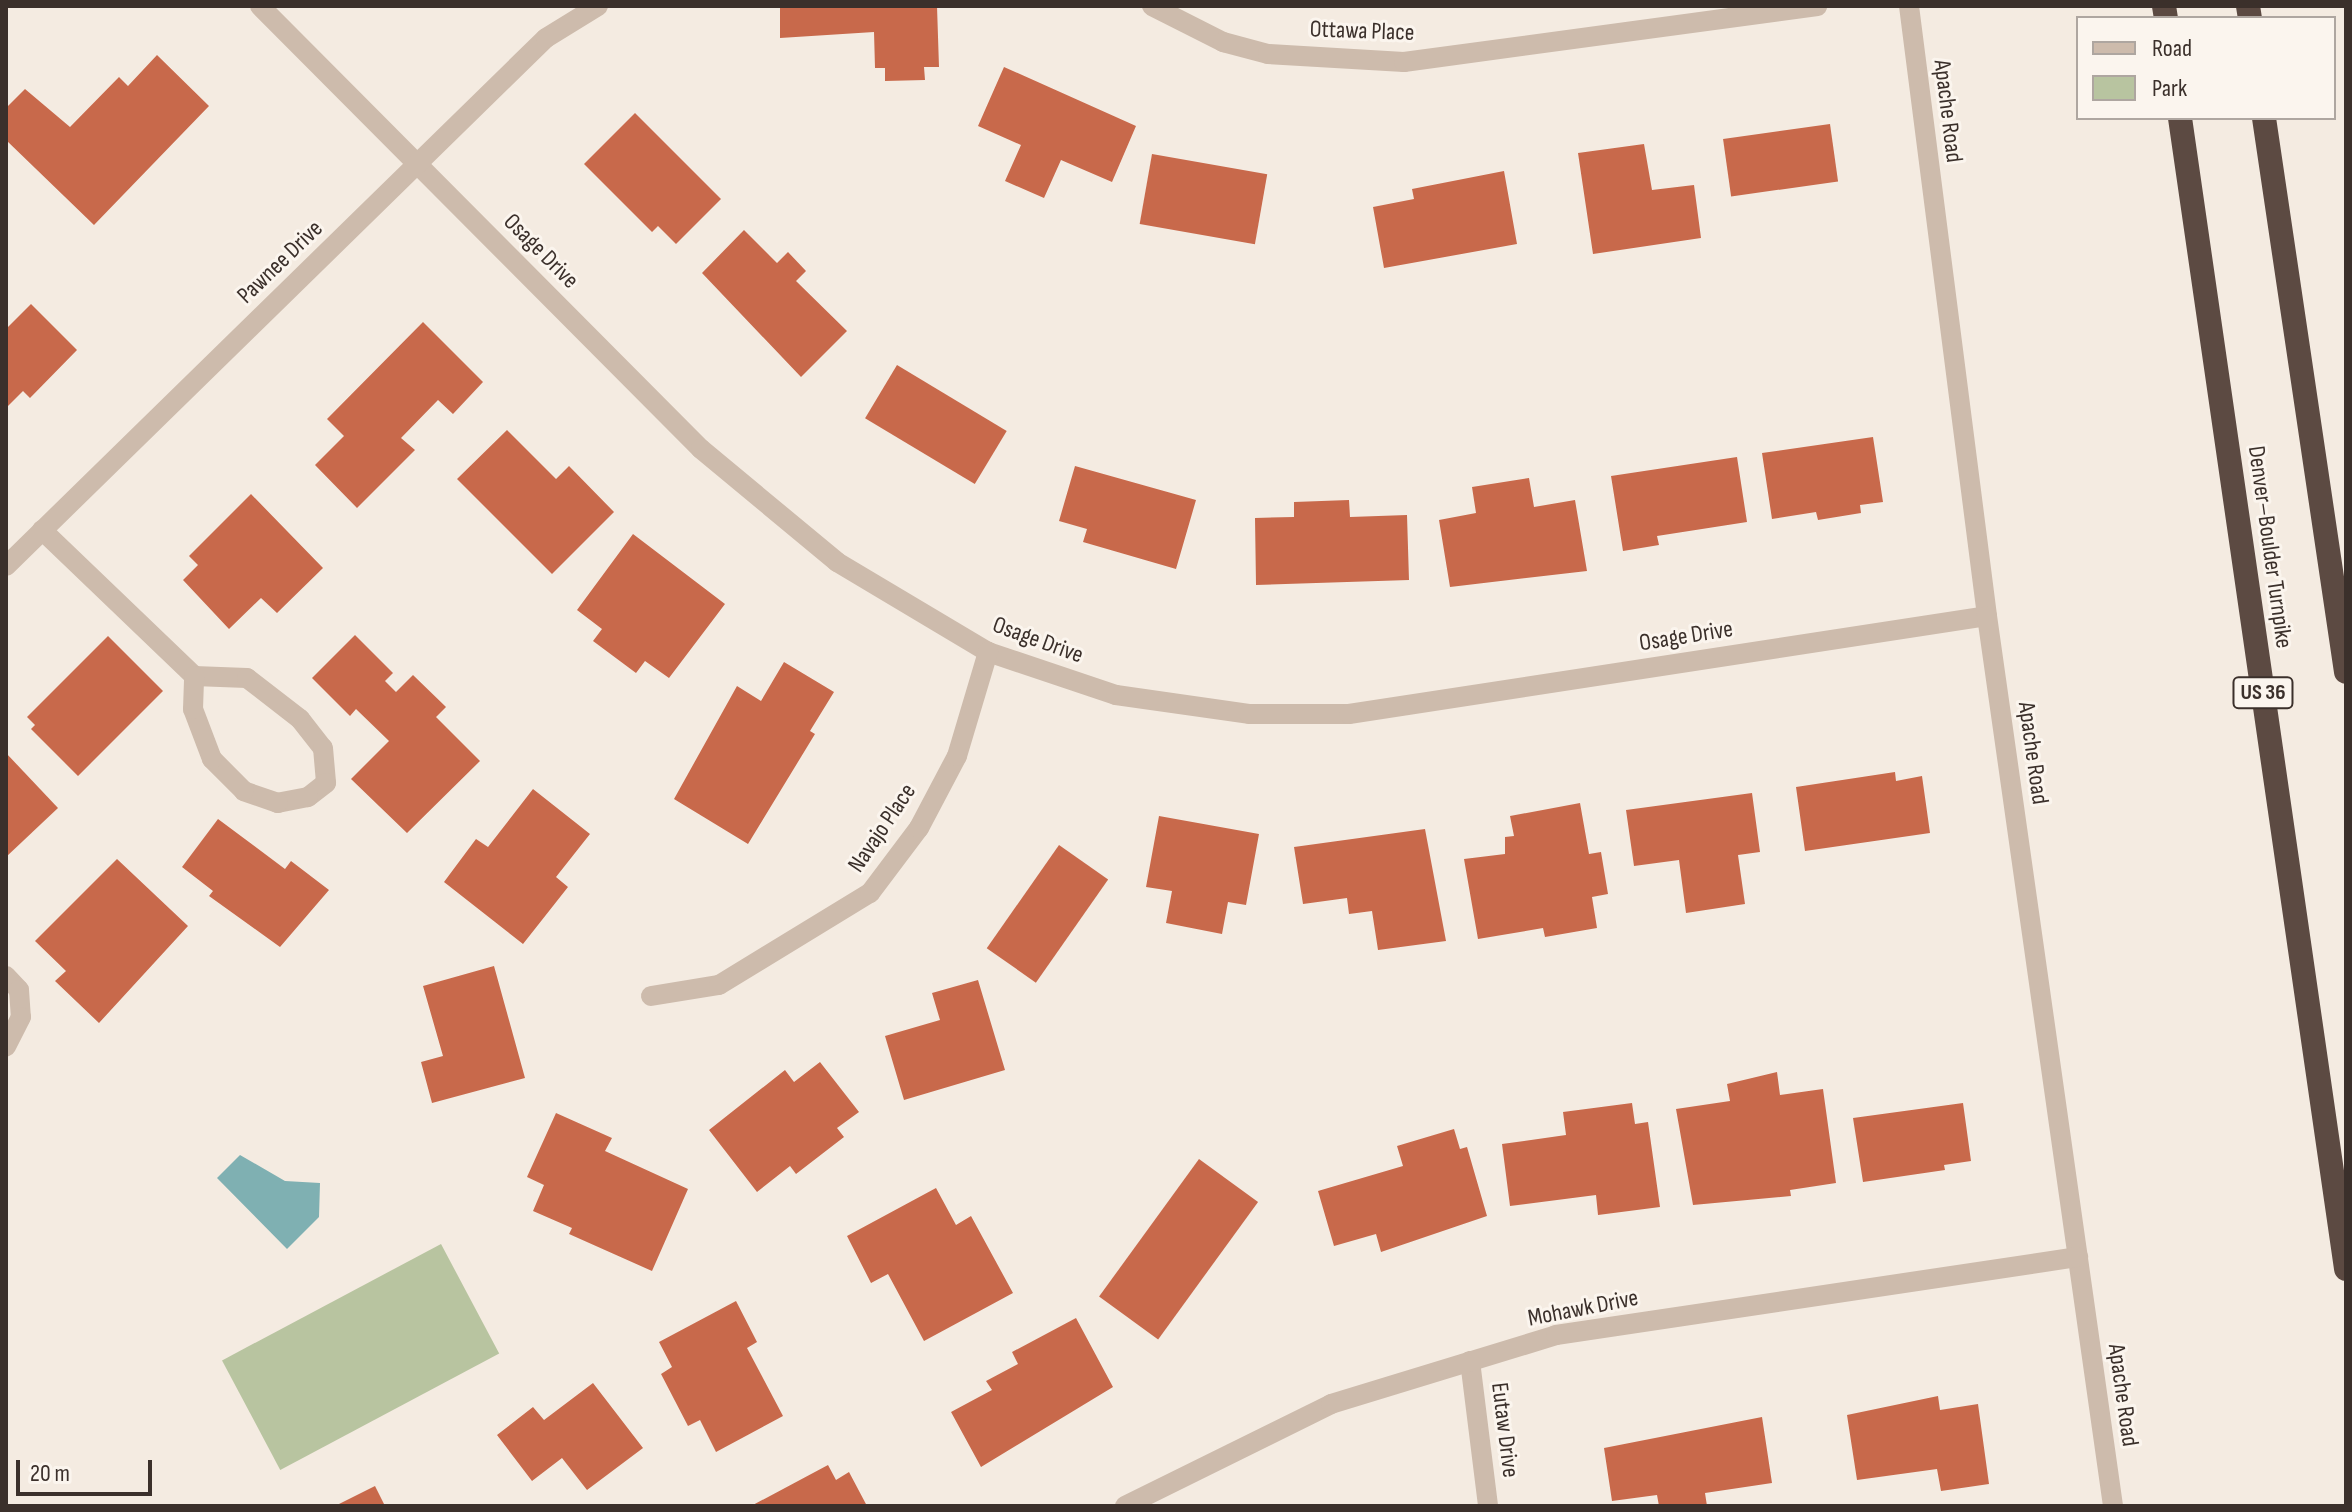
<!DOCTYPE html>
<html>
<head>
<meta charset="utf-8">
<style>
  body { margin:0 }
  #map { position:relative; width:2352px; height:1512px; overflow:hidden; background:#f4ebe1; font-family:"Sofia Sans Condensed",sans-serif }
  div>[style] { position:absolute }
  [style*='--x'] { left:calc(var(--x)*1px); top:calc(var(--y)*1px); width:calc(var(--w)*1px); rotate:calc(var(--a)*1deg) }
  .green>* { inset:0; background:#b8c4a0; transform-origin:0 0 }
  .water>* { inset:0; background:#7fb0b2 }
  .building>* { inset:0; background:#c8694b; transform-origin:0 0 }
  .service>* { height:20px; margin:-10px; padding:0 10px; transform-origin:10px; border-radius:10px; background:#cdbbac }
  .minor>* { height:20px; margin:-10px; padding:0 10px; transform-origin:10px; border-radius:10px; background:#cdbbac }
  .motorway>* { height:24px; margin:-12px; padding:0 12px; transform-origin:12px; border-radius:12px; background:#5c4a42 }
  span { translate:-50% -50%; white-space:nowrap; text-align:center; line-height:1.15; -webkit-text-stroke:6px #fbf5ee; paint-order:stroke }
  .shield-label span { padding:2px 6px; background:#fbf5ee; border:2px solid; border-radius:6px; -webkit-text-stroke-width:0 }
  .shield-label { font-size:22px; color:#3b302b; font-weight:700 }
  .street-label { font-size:24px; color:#3b302b }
  .frame { position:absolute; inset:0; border:8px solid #3b302b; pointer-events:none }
  .legend { position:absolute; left:2076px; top:16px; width:260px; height:104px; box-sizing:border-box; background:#fbf5ee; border:2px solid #aea6a0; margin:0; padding:10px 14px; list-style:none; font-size:24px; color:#3b302b }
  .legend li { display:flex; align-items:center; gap:16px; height:40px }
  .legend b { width:40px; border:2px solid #aea6a0 }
  .scale { position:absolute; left:16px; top:1460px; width:136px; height:36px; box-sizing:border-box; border:4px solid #3b302b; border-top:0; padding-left:10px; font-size:24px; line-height:28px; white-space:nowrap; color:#3b302b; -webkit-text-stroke:6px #fbf5ee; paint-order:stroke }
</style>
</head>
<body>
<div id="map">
  <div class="green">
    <div style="left:441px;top:1244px;width:124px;height:248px;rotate:62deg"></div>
  </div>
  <div class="water">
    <div style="clip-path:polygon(240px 1155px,285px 1181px,320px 1183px,319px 1217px,287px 1249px,217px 1178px)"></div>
  </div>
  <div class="building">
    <div style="clip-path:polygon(780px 6px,937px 6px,939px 67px,924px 67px,925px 80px,885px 81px,885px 68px,875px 68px,874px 32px,780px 38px)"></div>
    <div style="clip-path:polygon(157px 55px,209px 106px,94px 225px,6px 140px,6px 108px,25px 89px,70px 127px,119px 77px,128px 86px)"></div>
    <div style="clip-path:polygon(1004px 67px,1136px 126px,1112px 182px,1061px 160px,1044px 198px,1005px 181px,1021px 145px,978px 126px)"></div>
    <div style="clip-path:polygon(635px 113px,721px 199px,676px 244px,658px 226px,652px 232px,584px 164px)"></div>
    <div style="left:1830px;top:124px;width:58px;height:108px;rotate:82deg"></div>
    <div style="clip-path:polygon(1644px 144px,1652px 190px,1694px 185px,1701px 238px,1593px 254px,1578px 153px)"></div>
    <div style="left:1152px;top:154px;width:117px;height:71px;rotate:10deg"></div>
    <div style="clip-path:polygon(1504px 171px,1517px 244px,1384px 268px,1373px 207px,1414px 199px,1412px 189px)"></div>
    <div style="clip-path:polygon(744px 230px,777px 263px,788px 252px,806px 271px,796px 281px,847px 331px,801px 377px,702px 273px)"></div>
    <div style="clip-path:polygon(31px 304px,77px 350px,30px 398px,23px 391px,6px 408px,6px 329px)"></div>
    <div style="clip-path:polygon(423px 322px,483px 382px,453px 414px,438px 400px,401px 438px,415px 450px,357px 508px,315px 465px,344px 436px,327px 419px)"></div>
    <div style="left:897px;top:365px;width:128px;height:62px;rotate:31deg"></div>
    <div style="clip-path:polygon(507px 430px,556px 479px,569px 466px,614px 512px,552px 574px,457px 479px)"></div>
    <div style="clip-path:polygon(1873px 437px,1883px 502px,1860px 505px,1861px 513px,1818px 520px,1816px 512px,1772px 519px,1762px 453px)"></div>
    <div style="clip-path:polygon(1737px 457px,1747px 522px,1657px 536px,1659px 545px,1623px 551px,1611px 476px)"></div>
    <div style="clip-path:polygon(1075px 466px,1196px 500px,1176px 569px,1083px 542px,1087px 529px,1059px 521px)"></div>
    <div style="clip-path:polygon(1529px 478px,1534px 507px,1575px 500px,1587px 571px,1450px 587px,1439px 520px,1476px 513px,1472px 487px)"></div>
    <div style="clip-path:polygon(251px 494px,323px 568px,277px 613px,261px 598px,229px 629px,183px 580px,198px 565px,189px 556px)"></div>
    <div style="clip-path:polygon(1349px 500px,1350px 517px,1407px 515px,1409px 580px,1256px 585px,1255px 518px,1294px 517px,1294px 502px)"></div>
    <div style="clip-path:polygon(633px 534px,725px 604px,669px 678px,645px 661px,636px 673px,593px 641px,602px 629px,577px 610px)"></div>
    <div style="clip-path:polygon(355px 635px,393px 673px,385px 681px,396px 692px,413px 675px,446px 707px,436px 717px,480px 761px,407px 833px,351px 779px,389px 741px,356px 709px,350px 716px,312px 678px)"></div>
    <div style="clip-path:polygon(108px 636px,163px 691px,78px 776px,31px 729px,35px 725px,27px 717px)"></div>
    <div style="clip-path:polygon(784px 662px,834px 692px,810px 731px,815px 734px,748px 844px,674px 799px,737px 686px,761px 701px)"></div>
    <div style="clip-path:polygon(6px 753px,58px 808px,6px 857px)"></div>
    <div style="clip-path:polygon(1895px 772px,1896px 781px,1922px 776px,1930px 833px,1805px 851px,1796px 787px)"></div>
    <div style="clip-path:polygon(533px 789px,590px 834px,556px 877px,568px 887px,523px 944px,444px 882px,476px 839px,488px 847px)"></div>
    <div style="clip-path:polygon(1752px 793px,1760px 852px,1738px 855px,1745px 904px,1686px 913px,1679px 860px,1634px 866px,1626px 810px)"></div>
    <div style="clip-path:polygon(1580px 803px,1589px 854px,1601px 852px,1608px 894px,1592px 897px,1597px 928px,1545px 937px,1543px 928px,1478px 939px,1464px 859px,1505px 854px,1505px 837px,1514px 836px,1510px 816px)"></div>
    <div style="clip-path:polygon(1159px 816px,1259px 834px,1246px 905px,1228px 902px,1222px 934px,1166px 923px,1172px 891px,1146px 887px)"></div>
    <div style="clip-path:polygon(218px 819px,285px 869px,291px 861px,329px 890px,280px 947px,209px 896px,213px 891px,182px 867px)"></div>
    <div style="clip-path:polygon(1425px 829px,1446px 941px,1378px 950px,1372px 911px,1349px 914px,1347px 898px,1303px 904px,1294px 847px)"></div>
    <div style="left:1059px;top:845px;width:60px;height:126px;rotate:35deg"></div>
    <div style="clip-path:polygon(117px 859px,188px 926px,99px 1023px,55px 981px,66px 971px,35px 941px)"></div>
    <div style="clip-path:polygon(494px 966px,525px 1078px,432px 1103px,421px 1062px,443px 1056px,423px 986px)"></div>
    <div style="clip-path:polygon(978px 980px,1005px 1070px,904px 1100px,885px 1036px,940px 1020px,932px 993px)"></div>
    <div style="clip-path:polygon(820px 1062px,859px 1112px,837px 1128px,844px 1137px,796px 1174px,790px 1166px,757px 1192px,709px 1130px,785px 1070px,794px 1082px)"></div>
    <div style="clip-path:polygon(1777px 1072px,1780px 1095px,1823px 1089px,1836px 1183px,1790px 1190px,1791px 1196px,1693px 1205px,1676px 1109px,1730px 1101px,1727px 1084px)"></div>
    <div style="clip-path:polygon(1632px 1103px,1635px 1124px,1648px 1122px,1660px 1207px,1598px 1215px,1596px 1195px,1510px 1206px,1502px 1144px,1566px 1135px,1563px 1112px)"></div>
    <div style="clip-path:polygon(1963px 1103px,1971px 1161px,1944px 1165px,1945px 1170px,1863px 1182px,1853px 1118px)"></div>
    <div style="clip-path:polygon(556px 1113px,612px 1138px,605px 1151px,688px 1189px,652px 1271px,569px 1234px,572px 1228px,533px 1211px,544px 1185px,527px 1177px)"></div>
    <div style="clip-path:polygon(1454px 1129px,1460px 1149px,1467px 1147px,1487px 1216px,1381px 1252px,1376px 1234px,1334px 1246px,1318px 1191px,1403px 1166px,1397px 1146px)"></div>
    <div style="left:1199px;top:1159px;width:73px;height:170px;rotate:36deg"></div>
    <div style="clip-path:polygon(936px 1188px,956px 1225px,971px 1216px,1013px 1293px,924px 1341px,888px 1274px,871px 1283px,847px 1236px)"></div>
    <div style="clip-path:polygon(736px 1301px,757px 1342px,747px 1348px,783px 1416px,716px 1452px,700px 1420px,688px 1426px,661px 1374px,672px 1367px,659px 1342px)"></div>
    <div style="clip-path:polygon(1076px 1318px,1113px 1387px,981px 1467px,951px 1412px,992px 1390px,986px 1381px,1018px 1364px,1012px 1352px)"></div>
    <div style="clip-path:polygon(593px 1383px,643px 1448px,587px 1490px,562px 1458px,532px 1481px,497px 1435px,533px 1407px,544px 1420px)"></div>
    <div style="clip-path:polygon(1938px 1396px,1940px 1410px,1978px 1404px,1989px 1484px,1941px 1491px,1937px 1469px,1857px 1480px,1847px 1415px)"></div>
    <div style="clip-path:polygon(1762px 1417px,1772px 1483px,1705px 1493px,1707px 1506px,1659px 1506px,1657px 1495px,1612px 1501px,1604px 1448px)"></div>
    <div style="clip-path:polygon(828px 1465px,836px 1480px,849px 1472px,867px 1506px,751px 1506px)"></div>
    <div style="clip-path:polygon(375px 1486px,385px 1506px,335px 1506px)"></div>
  </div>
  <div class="service">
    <div style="--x:42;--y:530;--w:211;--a:43.8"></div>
    <div style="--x:194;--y:676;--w:53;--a:2.2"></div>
    <div style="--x:247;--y:678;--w:67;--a:37.7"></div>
    <div style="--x:300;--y:719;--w:37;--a:52"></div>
    <div style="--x:323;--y:748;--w:35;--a:85"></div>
    <div style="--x:326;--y:783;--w:23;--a:142"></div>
    <div style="--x:308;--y:797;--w:31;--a:169"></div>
    <div style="--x:278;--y:803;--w:36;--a:-161"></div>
    <div style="--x:244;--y:791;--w:45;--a:-135"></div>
    <div style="--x:212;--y:759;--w:53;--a:-110.8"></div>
    <div style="--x:193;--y:709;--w:33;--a:-88"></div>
    <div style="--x:6;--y:976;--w:19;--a:47"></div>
    <div style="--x:19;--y:990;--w:27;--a:86"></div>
    <div style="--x:21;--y:1017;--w:33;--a:117"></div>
  </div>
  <div class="minor">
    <div style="--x:260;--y:6;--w:625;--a:45.13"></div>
    <div style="--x:701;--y:449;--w:177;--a:39.7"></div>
    <div style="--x:837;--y:562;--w:176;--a:30.8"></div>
    <div style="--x:988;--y:652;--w:135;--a:18.6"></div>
    <div style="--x:1116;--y:695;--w:134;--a:8.1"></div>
    <div style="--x:1249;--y:714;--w:100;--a:0"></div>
    <div style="--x:1349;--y:714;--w:645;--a:-8.73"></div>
    <div style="--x:1152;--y:6;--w:80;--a:26.9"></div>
    <div style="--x:1223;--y:42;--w:47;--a:14.9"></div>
    <div style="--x:1268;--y:54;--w:136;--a:3.4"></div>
    <div style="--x:1404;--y:62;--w:417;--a:-7.7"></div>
    <div style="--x:1909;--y:6;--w:615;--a:82.71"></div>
    <div style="--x:1987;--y:616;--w:899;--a:81.94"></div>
    <div style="--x:6;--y:566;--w:755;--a:-44.36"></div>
    <div style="--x:546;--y:38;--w:61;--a:-31.6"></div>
    <div style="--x:651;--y:996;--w:69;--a:-9.2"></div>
    <div style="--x:719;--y:985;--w:177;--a:-31.4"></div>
    <div style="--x:870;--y:893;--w:81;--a:-53"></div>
    <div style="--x:919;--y:828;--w:81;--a:-62.2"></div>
    <div style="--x:957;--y:756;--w:109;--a:-73.4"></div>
    <div style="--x:1470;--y:1361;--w:146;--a:82.9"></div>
    <div style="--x:1125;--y:1506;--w:230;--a:-26.3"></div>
    <div style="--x:1331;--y:1404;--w:235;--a:-17"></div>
    <div style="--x:1556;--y:1335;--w:528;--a:-8.5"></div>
  </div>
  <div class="motorway">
    <div style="--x:2164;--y:6;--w:12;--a:81"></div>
    <div style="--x:2248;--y:6;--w:12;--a:81"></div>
    <div style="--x:2180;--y:118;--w:1163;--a:81.79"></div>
    <div style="--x:2264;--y:118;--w:560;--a:81.58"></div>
  </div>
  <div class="shield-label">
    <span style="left:2263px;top:693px">US 36</span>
  </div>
  <div class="street-label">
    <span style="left:1362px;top:31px;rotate:2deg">Ottawa Place</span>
    <span style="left:1948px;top:111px;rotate:83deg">Apache Road</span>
    <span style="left:541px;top:251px;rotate:45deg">Osage Drive</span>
    <span style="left:280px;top:262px;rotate:-44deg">Pawnee Drive</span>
    <span style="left:2270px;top:547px;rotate:82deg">Denver–Boulder Turnpike</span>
    <span style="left:1686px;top:636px;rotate:-9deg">Osage Drive</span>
    <span style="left:1038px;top:640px;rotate:20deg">Osage Drive</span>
    <span style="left:2033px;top:753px;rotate:82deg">Apache Road</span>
    <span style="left:882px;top:828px;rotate:-56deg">Navajo Place</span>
    <span style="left:1583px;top:1308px;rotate:-11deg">Mohawk Drive</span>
    <span style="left:2123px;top:1395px;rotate:82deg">Apache Road</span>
    <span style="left:1505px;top:1430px;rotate:83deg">Eutaw Drive</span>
  </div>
  <div class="frame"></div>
  <ul class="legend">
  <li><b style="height:10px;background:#cdbbac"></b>Road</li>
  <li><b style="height:22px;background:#b8c4a0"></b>Park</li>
  </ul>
  <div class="scale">20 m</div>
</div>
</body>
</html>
